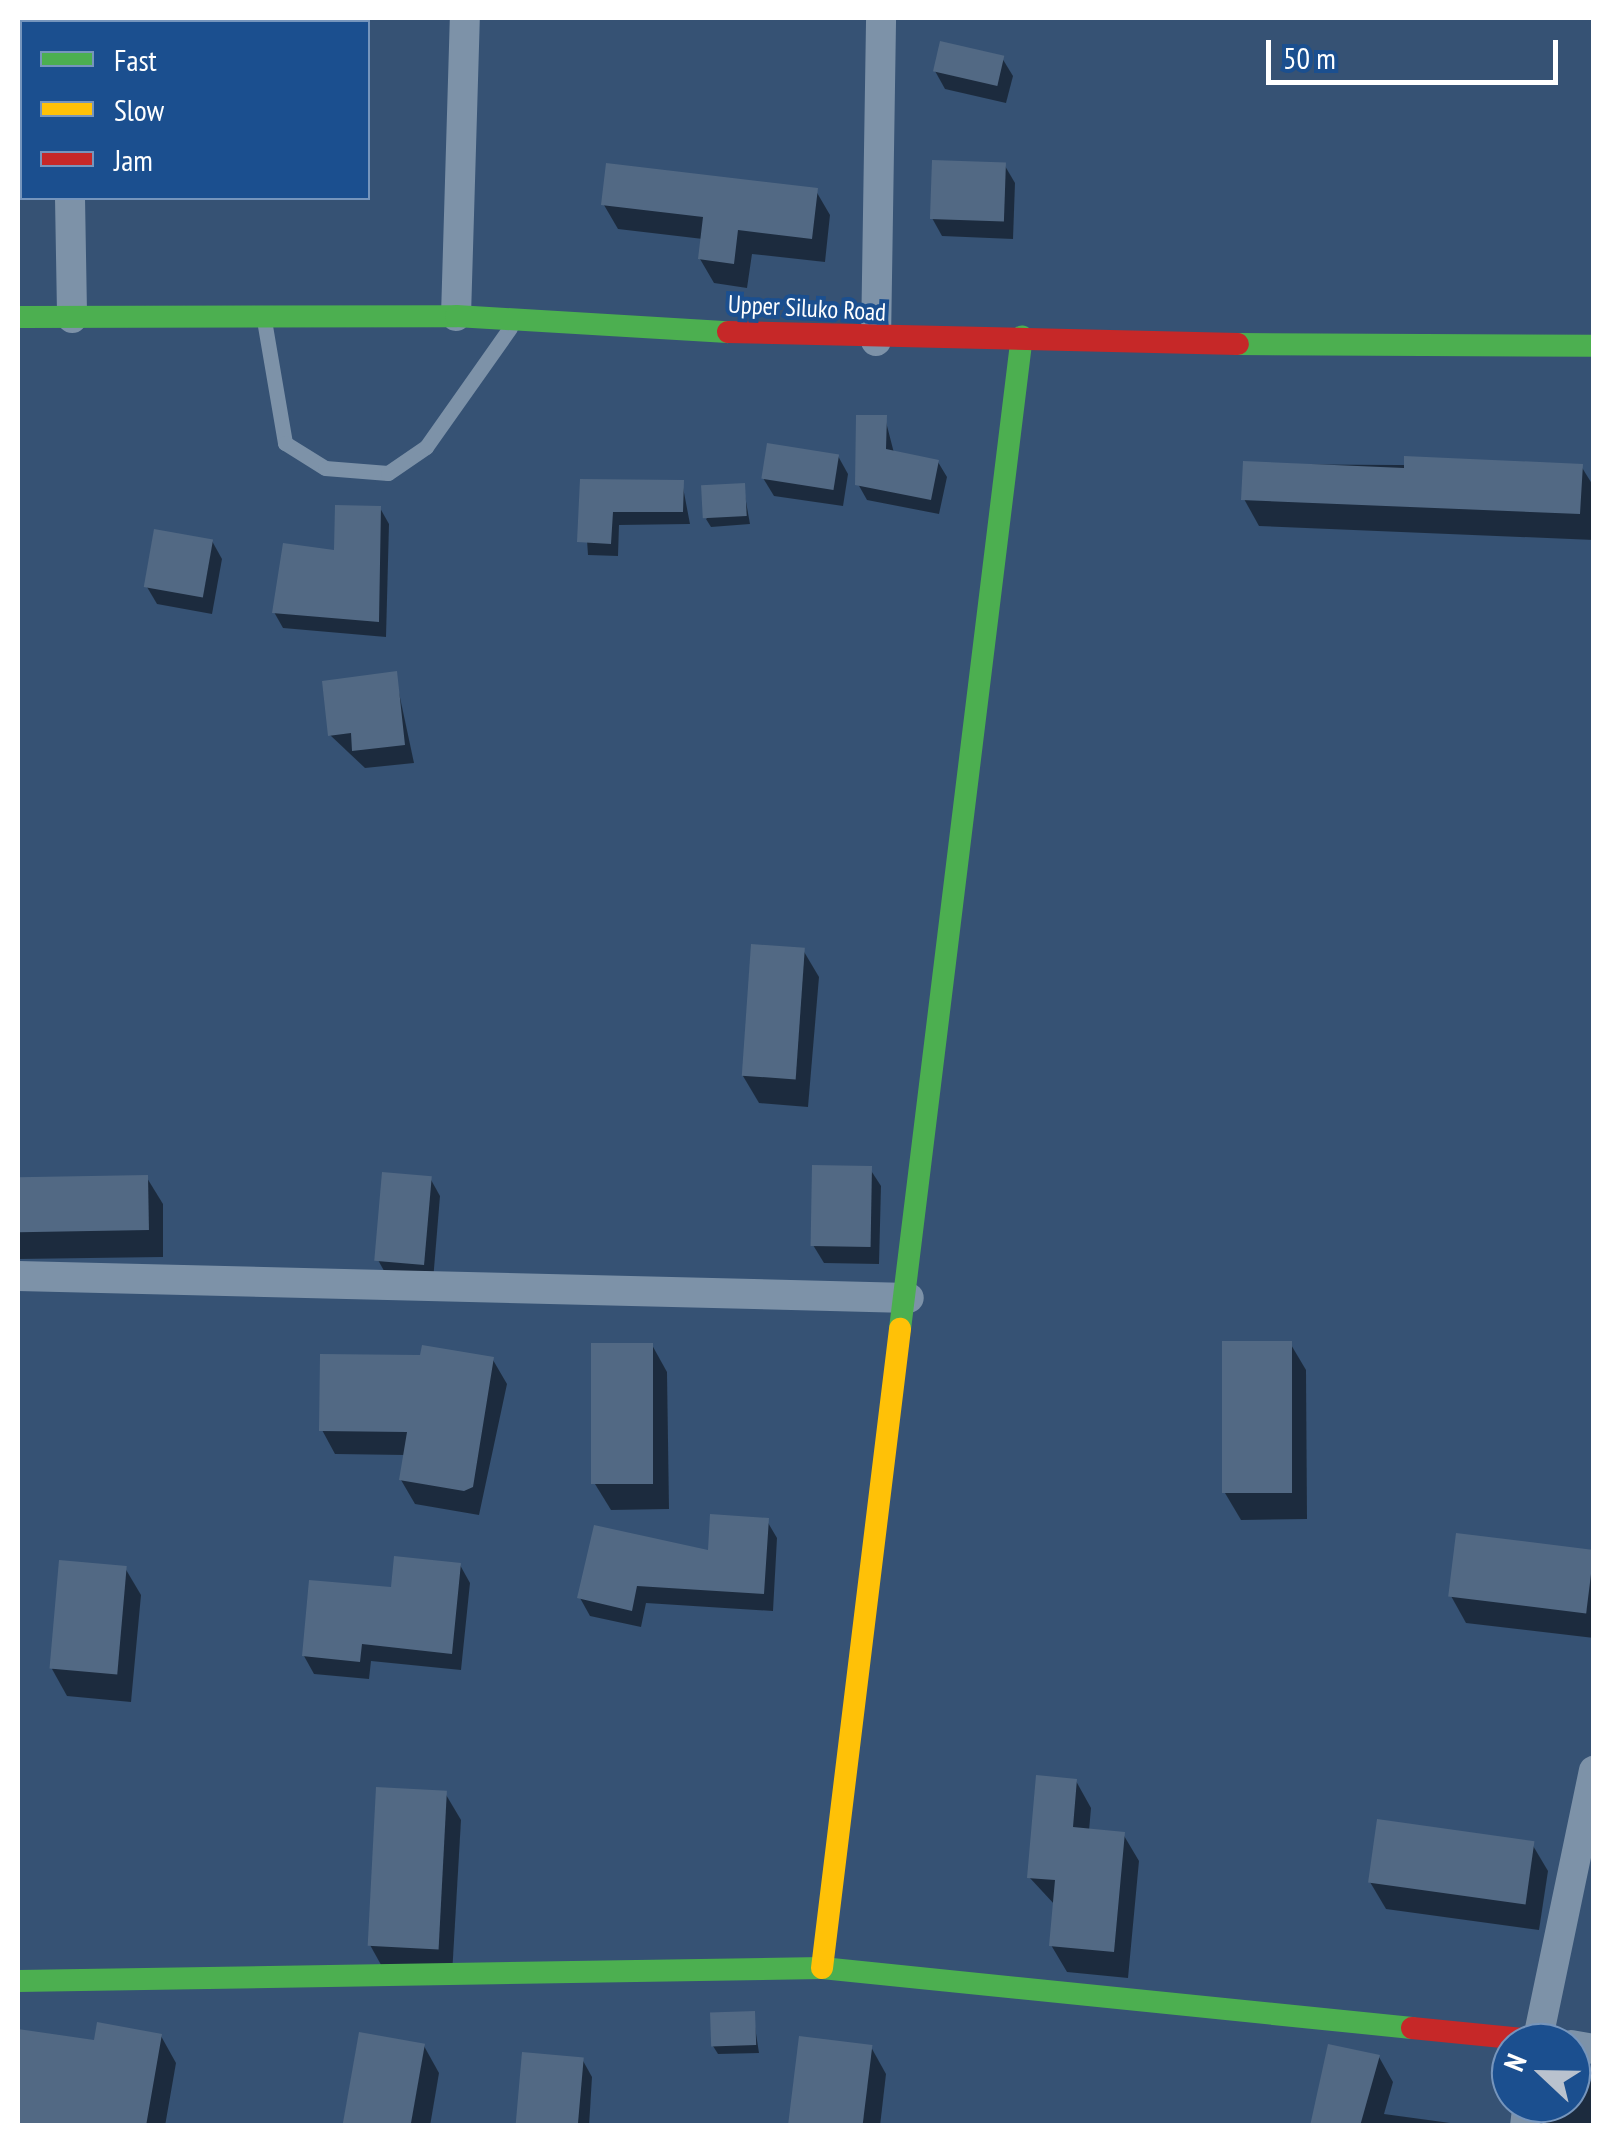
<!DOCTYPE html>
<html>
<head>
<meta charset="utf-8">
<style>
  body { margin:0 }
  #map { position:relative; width:1611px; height:2143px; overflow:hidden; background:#365274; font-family:"PT Sans Narrow",sans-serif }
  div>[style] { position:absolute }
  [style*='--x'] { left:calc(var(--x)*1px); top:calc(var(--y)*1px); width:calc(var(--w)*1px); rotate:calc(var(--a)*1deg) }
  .shadow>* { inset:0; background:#0007 }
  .building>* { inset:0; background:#526984; transform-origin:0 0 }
  .lane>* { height:15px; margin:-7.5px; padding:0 7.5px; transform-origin:7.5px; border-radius:7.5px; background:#7d92a8 }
  .street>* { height:30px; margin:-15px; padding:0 15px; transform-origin:15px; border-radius:15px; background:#7d92a8 }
  .fast>* { height:22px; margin:-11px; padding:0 11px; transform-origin:11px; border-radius:11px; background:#4caf50 }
  .slow>* { height:22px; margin:-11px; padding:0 11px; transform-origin:11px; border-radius:11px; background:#ffc107 }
  .jam>* { height:22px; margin:-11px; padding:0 11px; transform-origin:11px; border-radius:11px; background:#c62828 }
  span { translate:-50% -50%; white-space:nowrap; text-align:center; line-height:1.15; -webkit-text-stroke:8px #1b4f8f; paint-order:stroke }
  .street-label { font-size:25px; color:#fff }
  .frame { position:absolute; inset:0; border:20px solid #fff; pointer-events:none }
  .legend { position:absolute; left:20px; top:20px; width:350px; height:180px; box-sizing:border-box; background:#1b4f8f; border:2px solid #7695bc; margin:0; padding:12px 18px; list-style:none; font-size:30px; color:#fff }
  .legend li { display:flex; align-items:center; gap:20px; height:50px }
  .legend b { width:50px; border:2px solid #7695bc }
  .north { position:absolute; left:1491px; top:2023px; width:100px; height:100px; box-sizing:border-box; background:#1b4f8f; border:2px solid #7695bc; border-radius:50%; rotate:292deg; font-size:28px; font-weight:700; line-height:40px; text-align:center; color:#fff }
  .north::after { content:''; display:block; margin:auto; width:35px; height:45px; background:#b9c2ce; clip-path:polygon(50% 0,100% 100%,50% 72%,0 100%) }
  .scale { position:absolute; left:1266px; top:40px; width:292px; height:45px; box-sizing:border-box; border:5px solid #fff; border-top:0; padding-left:12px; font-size:30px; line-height:35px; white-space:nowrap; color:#fff; -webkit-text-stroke:8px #1b4f8f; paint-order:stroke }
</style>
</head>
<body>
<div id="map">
  <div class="shadow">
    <div style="clip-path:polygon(1002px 58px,1013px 76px,1006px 103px,945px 89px,935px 71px)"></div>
    <div style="clip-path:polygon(18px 61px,22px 69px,18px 175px)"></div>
    <div style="clip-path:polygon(1005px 166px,1015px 183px,1013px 239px,942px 236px,932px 218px)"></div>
    <div style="clip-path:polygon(816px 191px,830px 215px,825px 262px,752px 254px,747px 288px,714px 283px,700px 259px,703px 239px,618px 229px,604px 205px)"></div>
    <div style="clip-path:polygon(885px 418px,894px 453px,938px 462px,947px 477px,939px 514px,867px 500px,858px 484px)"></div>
    <div style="clip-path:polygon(838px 456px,848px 474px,843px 506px,774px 496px,763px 478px)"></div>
    <div style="clip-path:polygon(1245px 464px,1581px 466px,1594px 487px,1594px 540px,1259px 526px,1244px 499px)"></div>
    <div style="clip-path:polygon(583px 481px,682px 482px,690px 524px,619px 525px,618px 556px,588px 555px)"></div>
    <div style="clip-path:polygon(743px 485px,750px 524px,711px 527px,706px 519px)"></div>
    <div style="clip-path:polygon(380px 508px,389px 524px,386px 637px,283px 628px,274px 612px)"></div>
    <div style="clip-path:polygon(212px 541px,222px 559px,212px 614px,157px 604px,147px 587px)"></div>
    <div style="clip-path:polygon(395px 674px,414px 763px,365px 768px,330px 735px)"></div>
    <div style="clip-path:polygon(803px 950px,819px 977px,808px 1107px,759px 1103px,743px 1076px)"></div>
    <div style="clip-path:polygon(870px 1169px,881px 1186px,879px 1264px,824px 1263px,813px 1245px)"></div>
    <div style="clip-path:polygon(147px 1178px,163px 1204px,163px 1257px,18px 1259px,18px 1180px)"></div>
    <div style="clip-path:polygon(430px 1178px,440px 1196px,433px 1281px,388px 1278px,378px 1260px)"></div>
    <div style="clip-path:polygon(1290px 1343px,1306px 1370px,1307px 1519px,1241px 1520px,1225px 1493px)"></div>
    <div style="clip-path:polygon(652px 1345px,667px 1372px,669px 1509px,611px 1510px,595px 1484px)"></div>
    <div style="clip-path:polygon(493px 1360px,507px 1384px,479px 1515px,415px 1504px,401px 1480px,405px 1455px,335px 1454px,322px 1430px)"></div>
    <div style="clip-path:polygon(767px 1521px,777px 1538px,773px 1611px,646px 1603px,641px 1627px,590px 1616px,580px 1598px,710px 1554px)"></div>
    <div style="clip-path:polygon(1594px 1552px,1594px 1638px,1466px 1623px,1451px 1596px)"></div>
    <div style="clip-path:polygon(460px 1565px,470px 1583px,461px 1670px,371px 1661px,369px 1679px,314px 1674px,304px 1656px,393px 1589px)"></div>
    <div style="clip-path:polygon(125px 1568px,141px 1595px,131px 1702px,67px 1696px,52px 1669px)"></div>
    <div style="clip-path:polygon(1076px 1781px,1091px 1808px,1089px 1831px,1123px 1834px,1139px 1861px,1128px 1978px,1067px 1972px,1051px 1945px,1055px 1905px,1029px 1877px)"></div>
    <div style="clip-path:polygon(445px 1793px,461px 1820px,452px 1975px,385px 1972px,370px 1945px)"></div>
    <div style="clip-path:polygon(1532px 1844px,1548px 1871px,1539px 1930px,1386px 1909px,1370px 1882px)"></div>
    <div style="clip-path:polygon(753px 2014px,759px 2053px,718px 2054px,713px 2046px)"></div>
    <div style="clip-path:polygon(18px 2031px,96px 2043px,161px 2036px,176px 2063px,165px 2126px,18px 2126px)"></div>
    <div style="clip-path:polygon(424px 2046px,439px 2073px,430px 2126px,345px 2126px)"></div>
    <div style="clip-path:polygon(871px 2047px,886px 2074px,880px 2126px,791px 2126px)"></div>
    <div style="clip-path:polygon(1379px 2057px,1393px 2082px,1384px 2114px,1465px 2125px,1316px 2126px)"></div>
    <div style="clip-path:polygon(582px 2059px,592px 2077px,589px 2126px,519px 2126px)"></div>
    <div style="clip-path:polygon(1571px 2077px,1594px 2082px,1594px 2126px,1545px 2126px,1551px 2103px,1571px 2103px)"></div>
  </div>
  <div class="building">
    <div style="left:940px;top:41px;width:66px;height:31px;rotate:13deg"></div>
    <div style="left:932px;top:160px;width:74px;height:59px;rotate:2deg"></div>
    <div style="clip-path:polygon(606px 163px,818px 188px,812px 239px,738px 230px,734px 264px,698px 259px,703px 217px,601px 205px)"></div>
    <div style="clip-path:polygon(856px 415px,887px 415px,886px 449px,939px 460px,931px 500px,855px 485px)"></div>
    <div style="left:767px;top:443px;width:73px;height:36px;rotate:9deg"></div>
    <div style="clip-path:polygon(1404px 456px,1583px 464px,1580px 514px,1241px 500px,1243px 461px,1404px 468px)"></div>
    <div style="clip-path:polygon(580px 479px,684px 480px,683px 512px,613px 512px,611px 544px,577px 542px)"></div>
    <div style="left:745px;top:483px;width:33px;height:44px;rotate:87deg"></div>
    <div style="clip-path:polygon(335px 505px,381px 506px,379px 622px,272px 613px,283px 543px,334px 550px)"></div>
    <div style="left:154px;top:529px;width:60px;height:59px;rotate:10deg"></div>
    <div style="clip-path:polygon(397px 671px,405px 745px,352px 751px,351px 733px,328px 736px,322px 681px)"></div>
    <div style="left:751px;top:944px;width:54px;height:132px;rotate:4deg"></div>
    <div style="left:812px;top:1165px;width:60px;height:81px;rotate:1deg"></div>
    <div style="left:382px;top:1172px;width:50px;height:89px;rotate:5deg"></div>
    <div style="left:148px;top:1175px;width:55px;height:130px;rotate:89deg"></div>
    <div style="left:1292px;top:1341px;width:152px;height:70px;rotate:90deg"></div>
    <div style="left:591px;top:1343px;width:62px;height:141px"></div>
    <div style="clip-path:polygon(422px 1345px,494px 1357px,473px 1487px,464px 1491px,399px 1480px,407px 1432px,319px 1431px,320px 1354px,420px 1355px)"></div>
    <div style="clip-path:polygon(710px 1514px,769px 1518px,764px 1594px,637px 1586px,632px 1611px,577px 1598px,594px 1525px,708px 1550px)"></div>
    <div style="left:1456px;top:1533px;width:139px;height:64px;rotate:7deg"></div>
    <div style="clip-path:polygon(394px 1556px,461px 1563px,452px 1654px,362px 1644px,360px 1662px,302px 1656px,309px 1580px,391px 1587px)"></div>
    <div style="left:59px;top:1560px;width:68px;height:109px;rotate:5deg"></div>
    <div style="clip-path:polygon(1036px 1775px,1077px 1779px,1073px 1827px,1125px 1832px,1114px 1952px,1049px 1946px,1055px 1880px,1027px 1878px)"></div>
    <div style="left:376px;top:1787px;width:71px;height:159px;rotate:3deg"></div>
    <div style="left:1377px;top:1819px;width:159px;height:64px;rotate:8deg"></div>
    <div style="left:755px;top:2011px;width:34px;height:45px;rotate:88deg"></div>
    <div style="clip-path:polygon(97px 2022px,162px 2034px,146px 2126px,18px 2126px,18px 2029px,94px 2040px)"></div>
    <div style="left:359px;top:2032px;width:67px;height:95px;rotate:10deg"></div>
    <div style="left:799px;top:2036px;width:74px;height:91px;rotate:7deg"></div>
    <div style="clip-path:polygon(1328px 2044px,1380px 2055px,1360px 2126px,1310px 2126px)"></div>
    <div style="left:522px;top:2052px;width:62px;height:74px;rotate:5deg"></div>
  </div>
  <div class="lane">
    <div style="--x:264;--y:320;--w:125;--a:80.3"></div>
    <div style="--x:285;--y:443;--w:47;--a:32"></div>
    <div style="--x:325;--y:468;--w:63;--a:4.5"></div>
    <div style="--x:388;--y:473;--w:46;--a:-34.4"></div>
    <div style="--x:426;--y:447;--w:146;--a:-54.8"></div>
  </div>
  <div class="street">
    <div style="--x:68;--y:18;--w:4;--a:90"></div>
    <div style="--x:70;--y:198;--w:120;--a:89"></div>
    <div style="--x:456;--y:316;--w:298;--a:-88.3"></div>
    <div style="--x:876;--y:341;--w:323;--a:-89.1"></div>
    <div style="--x:18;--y:1276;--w:891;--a:1.41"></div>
    <div style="--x:1537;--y:2043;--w:278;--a:-78.2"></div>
    <div style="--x:1571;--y:2045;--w:23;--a:10"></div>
    <div style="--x:1525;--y:2126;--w:23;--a:-83"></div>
  </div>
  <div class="fast">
    <div style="--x:18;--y:317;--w:438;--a:-0.1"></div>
    <div style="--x:456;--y:316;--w:272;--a:3.4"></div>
    <div style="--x:1238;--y:344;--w:356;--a:0.3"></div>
    <div style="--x:900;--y:1329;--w:1000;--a:-83"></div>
    <div style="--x:18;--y:1981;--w:804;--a:-0.93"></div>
    <div style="--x:822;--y:1968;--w:593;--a:5.81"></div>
  </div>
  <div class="slow">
    <div style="--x:822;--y:1968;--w:644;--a:-83.04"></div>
  </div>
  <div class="jam">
    <div style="--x:728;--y:332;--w:510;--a:1.35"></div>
    <div style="--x:1412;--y:2028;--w:151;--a:5.7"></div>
  </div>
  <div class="street-label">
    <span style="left:807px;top:308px;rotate:3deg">Upper Siluko Road</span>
  </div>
  <div class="frame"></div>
  <ul class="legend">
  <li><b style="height:12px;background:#4caf50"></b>Fast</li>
  <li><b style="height:12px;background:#ffc107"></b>Slow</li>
  <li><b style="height:12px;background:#c62828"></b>Jam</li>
  </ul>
  <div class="north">N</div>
  <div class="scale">50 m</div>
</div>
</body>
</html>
